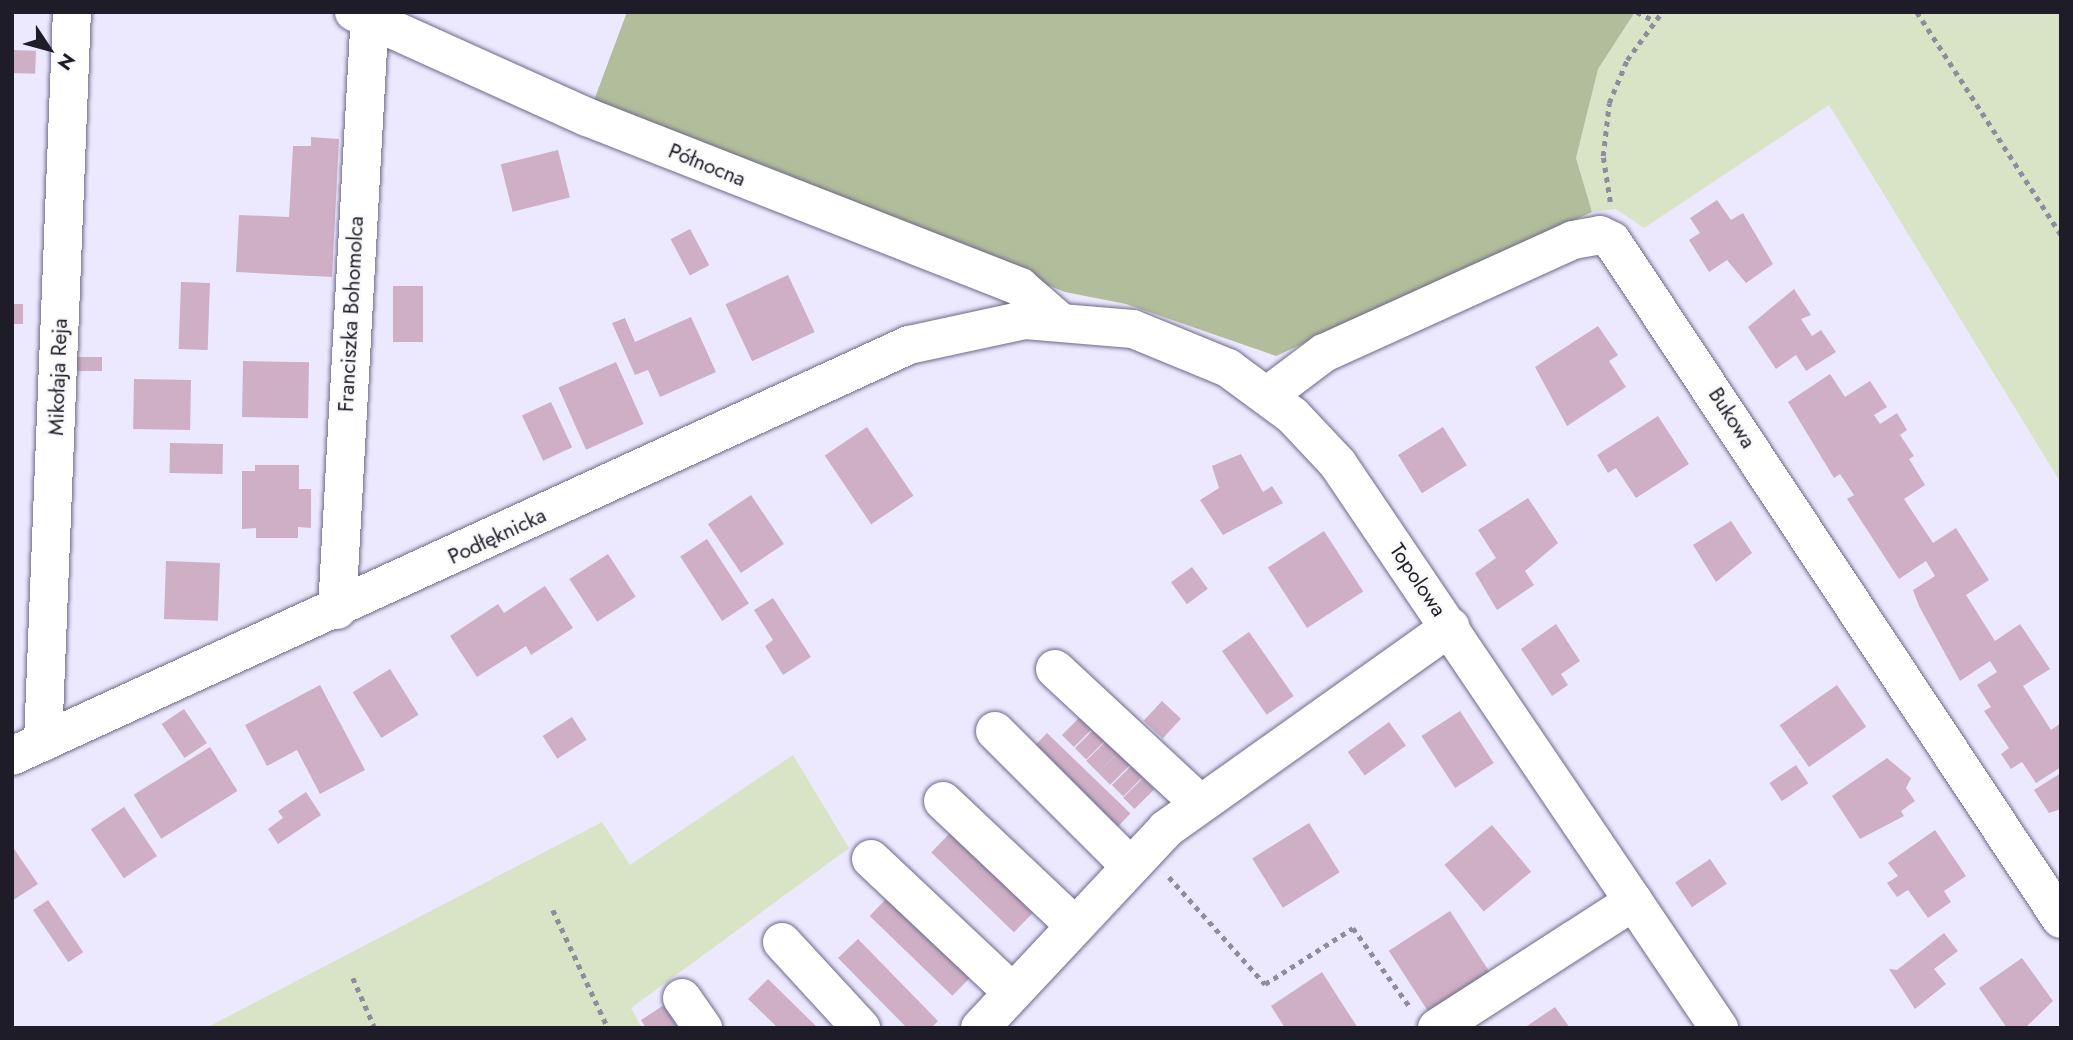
<!DOCTYPE html>
<html>
<head>
<meta charset="utf-8">
<style>
  body { margin:0 }
  #map { position:relative; width:2073px; height:1040px; overflow:hidden; background:#ece9ff; font-family:Jost,sans-serif }
  div>[style] { position:absolute }
  [style*='--x'] { left:calc(var(--x)*1px); top:calc(var(--y)*1px); width:calc(var(--w)*1px); rotate:calc(var(--a)*1deg) }
  .green>* { inset:0; background:#d9e3c6 }
  .forest>* { inset:0; background:#b2bd9b }
  .building>* { inset:0; background:#ceafc6; transform-origin:0 0 }
  .path>* { height:4.5px; margin-top:-2.25px; transform-origin:0; background:repeating-linear-gradient(90deg,#8f8c9e 0 5px,transparent 0 10px) }
  .roads { filter:drop-shadow(0 0 2px #6d6988) drop-shadow(0 0 2px #6d6988) }
  .minor>* { height:38px; margin:-19px; padding:0 19px; transform-origin:19px; border-radius:19px; background:#fff }
  span { translate:-50% -50%; white-space:nowrap; text-align:center; line-height:1.15; -webkit-text-stroke:5px #f9f9f9; paint-order:stroke }
  .street-label { font-size:21px; color:#1e1c29 }
  .frame { position:absolute; inset:0; border:14px solid #1e1c29; pointer-events:none }
  .north { position:absolute; left:14px; top:14px; width:70px; height:70px; -webkit-text-stroke:5px #f9f9f9; paint-order:stroke; rotate:126deg; font-size:19px; font-weight:700; line-height:28px; text-align:center; color:#1e1c29 }
  .north::after { content:''; display:block; margin:auto; width:24px; height:32px; background:#1e1c29; clip-path:polygon(50% 0,100% 100%,50% 72%,0 100%) }
</style>
</head>
<body>
<div id="map">
  <div class="green">
    <div style="clip-path:polygon(1635px 12px,2061px 12px,2061px 483px,1829px 105px,1644px 228px,1616px 209px,1592px 212px,1576px 158px,1597px 70px)"></div>
    <div style="clip-path:polygon(793px 755px,849px 848px,631px 1008px,642px 1028px,206px 1028px,602px 822px,630px 865px)"></div>
  </div>
  <div class="forest">
    <div style="clip-path:polygon(627px 12px,1635px 12px,1598px 69px,1576px 158px,1592px 212px,1276px 356px,1126px 304px,1065px 292px,593px 103px)"></div>
  </div>
  <div class="building">
    <div style="left:12px;top:50px;width:24px;height:23px;rotate:2deg"></div>
    <div style="clip-path:polygon(311px 137px,339px 139px,332px 277px,236px 272px,239px 215px,289px 217px,293px 146px,311px 146px)"></div>
    <div style="left:558px;top:150px;width:49px;height:59px;rotate:76deg"></div>
    <div style="clip-path:polygon(1717px 200px,1731px 220px,1743px 213px,1773px 264px,1746px 283px,1727px 260px,1709px 272px,1689px 240px,1700px 233px,1690px 218px)"></div>
    <div style="left:690px;top:229px;width:41px;height:22px;rotate:62deg"></div>
    <div style="left:788px;top:275px;width:63px;height:69px;rotate:65deg"></div>
    <div style="left:181px;top:282px;width:29px;height:67px;rotate:2deg"></div>
    <div style="left:393px;top:286px;width:30px;height:56px"></div>
    <div style="clip-path:polygon(1794px 289px,1811px 315px,1801px 319px,1812px 336px,1821px 330px,1836px 352px,1806px 371px,1796px 355px,1776px 369px,1748px 327px)"></div>
    <div style="left:12px;top:304px;width:11px;height:20px"></div>
    <div style="clip-path:polygon(691px 317px,716px 372px,660px 397px,648px 370px,635px 375px,612px 323px,625px 318px,635px 342px)"></div>
    <div style="clip-path:polygon(1598px 326px,1618px 355px,1609px 361px,1626px 387px,1567px 426px,1535px 367px)"></div>
    <div style="left:102px;top:357px;width:14px;height:30px;rotate:90deg"></div>
    <div style="left:243px;top:361px;width:66px;height:56px;rotate:1deg"></div>
    <div style="left:616px;top:362px;width:68px;height:63px;rotate:66deg"></div>
    <div style="clip-path:polygon(1830px 374px,1845px 397px,1870px 381px,1887px 407px,1874px 415px,1880px 424px,1897px 413px,1907px 430px,1900px 435px,1914px 456px,1909px 459px,1925px 485px,1904px 499px,1933px 543px,1956px 528px,1989px 580px,1966px 595px,1995px 641px,2020px 624px,2050px 669px,2023px 686px,2051px 730px,2061px 723px,2061px 767px,2036px 783px,2022px 762px,2011px 769px,2001px 754px,2009px 748px,1984px 711px,1991px 707px,1977px 685px,1997px 672px,1990px 661px,1960px 681px,1919px 606px,1913px 590px,1935px 576px,1926px 561px,1899px 579px,1847px 499px,1854px 495px,1840px 474px,1834px 478px,1788px 402px)"></div>
    <div style="left:134px;top:379px;width:57px;height:50px;rotate:1deg"></div>
    <div style="left:551px;top:402px;width:50px;height:32px;rotate:65deg"></div>
    <div style="clip-path:polygon(1658px 416px,1689px 464px,1636px 498px,1616px 468px,1608px 473px,1597px 455px)"></div>
    <div style="left:867px;top:427px;width:83px;height:51px;rotate:56deg"></div>
    <div style="left:1443px;top:427px;width:45px;height:53px;rotate:58deg"></div>
    <div style="left:170px;top:443px;width:53px;height:30px;rotate:1deg"></div>
    <div style="clip-path:polygon(1241px 454px,1263px 492px,1272px 486px,1283px 503px,1223px 535px,1200px 500px,1219px 488px,1212px 466px)"></div>
    <div style="clip-path:polygon(255px 465px,299px 465px,299px 489px,311px 489px,311px 528px,298px 527px,298px 538px,256px 538px,256px 528px,242px 529px,242px 471px,255px 471px)"></div>
    <div style="left:751px;top:495px;width:59px;height:52px;rotate:56deg"></div>
    <div style="clip-path:polygon(1528px 498px,1558px 543px,1525px 571px,1534px 585px,1497px 610px,1475px 573px,1496px 558px,1478px 530px)"></div>
    <div style="clip-path:polygon(1731px 521px,1752px 553px,1716px 582px,1693px 545px)"></div>
    <div style="left:1324px;top:531px;width:72px;height:67px;rotate:57deg"></div>
    <div style="left:707px;top:539px;width:77px;height:32px;rotate:57deg"></div>
    <div style="left:608px;top:554px;width:51px;height:46px;rotate:57deg"></div>
    <div style="left:166px;top:561px;width:54px;height:58px;rotate:2deg"></div>
    <div style="left:1192px;top:567px;width:27px;height:26px;rotate:54deg"></div>
    <div style="clip-path:polygon(545px 586px,573px 628px,531px 655px,526px 646px,477px 677px,450px 636px,498px 604px,504px 613px)"></div>
    <div style="clip-path:polygon(773px 598px,811px 657px,783px 675px,765px 646px,773px 640px,754px 610px)"></div>
    <div style="clip-path:polygon(1556px 624px,1580px 661px,1561px 674px,1568px 685px,1552px 696px,1521px 649px)"></div>
    <div style="left:1249px;top:632px;width:78px;height:33px;rotate:55deg"></div>
    <div style="left:390px;top:669px;width:54px;height:44px;rotate:58deg"></div>
    <div style="clip-path:polygon(320px 685px,365px 770px,320px 794px,297px 750px,267px 766px,245px 725px)"></div>
    <div style="left:1837px;top:685px;width:51px;height:70px;rotate:55deg"></div>
    <div style="left:1162px;top:701px;width:26px;height:27px;rotate:43deg"></div>
    <div style="left:184px;top:709px;width:41px;height:27px;rotate:56deg"></div>
    <div style="left:1460px;top:711px;width:62px;height:46px;rotate:57deg"></div>
    <div style="left:1081px;top:716px;width:17px;height:27px;rotate:45deg"></div>
    <div style="left:572px;top:717px;width:27px;height:35px;rotate:57deg"></div>
    <div style="left:1389px;top:722px;width:29px;height:51px;rotate:54deg"></div>
    <div style="left:1094px;top:729px;width:16px;height:27px;rotate:45deg"></div>
    <div style="left:1047px;top:733px;width:116px;height:25px;rotate:44deg"></div>
    <div style="left:1106px;top:741px;width:17px;height:28px;rotate:45deg"></div>
    <div style="left:210px;top:747px;width:52px;height:90px;rotate:58deg"></div>
    <div style="left:1118px;top:753px;width:17px;height:28px;rotate:45deg"></div>
    <div style="clip-path:polygon(1887px 758px,1911px 778px,1906px 788px,1915px 801px,1901px 811px,1904px 816px,1860px 839px,1832px 796px)"></div>
    <div style="left:1796px;top:765px;width:22px;height:32px;rotate:56deg"></div>
    <div style="left:1131px;top:766px;width:16px;height:27px;rotate:45deg"></div>
    <div style="clip-path:polygon(2061px 773px,2061px 809px,2049px 813px,2034px 790px)"></div>
    <div style="left:1143px;top:778px;width:16px;height:28px;rotate:45deg"></div>
    <div style="clip-path:polygon(306px 792px,321px 815px,278px 844px,268px 829px,283px 818px,278px 811px)"></div>
    <div style="left:124px;top:807px;width:59px;height:40px;rotate:56deg"></div>
    <div style="left:1309px;top:823px;width:58px;height:67px;rotate:58deg"></div>
    <div style="left:1492px;top:825px;width:61px;height:62px;rotate:50deg"></div>
    <div style="clip-path:polygon(1935px 830px,1966px 876px,1944px 891px,1951px 902px,1928px 918px,1908px 890px,1897px 897px,1887px 883px,1898px 876px,1888px 863px)"></div>
    <div style="left:950px;top:833px;width:115px;height:27px;rotate:44deg"></div>
    <div style="clip-path:polygon(12px 846px,38px 884px,12px 901px)"></div>
    <div style="left:1710px;top:859px;width:30px;height:42px;rotate:56deg"></div>
    <div style="left:887px;top:898px;width:115px;height:25px;rotate:44deg"></div>
    <div style="left:48px;top:900px;width:63px;height:18px;rotate:56deg"></div>
    <div style="left:1450px;top:911px;width:75px;height:73px;rotate:57deg"></div>
    <div style="clip-path:polygon(1944px 933px,1958px 951px,1934px 969px,1946px 984px,1915px 1009px,1889px 969px,1897px 970px)"></div>
    <div style="clip-path:polygon(858px 939px,938px 1021px,931px 1028px,907px 1028px,838px 958px)"></div>
    <div style="clip-path:polygon(2022px 958px,2053px 1001px,2025px 1028px,2007px 1028px,1979px 988px)"></div>
    <div style="clip-path:polygon(1322px 972px,1341px 1002px,1358px 1028px,1285px 1028px,1271px 1006px)"></div>
    <div style="clip-path:polygon(768px 979px,818px 1028px,778px 1028px,748px 999px)"></div>
    <div style="clip-path:polygon(664px 1005px,678px 1028px,646px 1028px,641px 1020px)"></div>
    <div style="clip-path:polygon(1555px 1007px,1570px 1028px,1524px 1028px)"></div>
  </div>
  <div class="path">
    <div style="--x:1637;--y:12;--w:20;--a:27"></div>
    <div style="--x:1917;--y:12;--w:265;--a:57.1"></div>
    <div style="--x:1610;--y:202;--w:47;--a:-98.7"></div>
    <div style="--x:1603;--y:156;--w:53;--a:-83.5"></div>
    <div style="--x:1609;--y:103;--w:47;--a:-67.3"></div>
    <div style="--x:1627;--y:60;--w:59;--a:-53.9"></div>
    <div style="--x:1169;--y:877;--w:144;--a:48.1"></div>
    <div style="--x:1265;--y:984;--w:104;--a:-32.5"></div>
    <div style="--x:1353;--y:928;--w:97;--a:54.2"></div>
    <div style="--x:553;--y:910;--w:130;--a:65"></div>
    <div style="--x:353;--y:978;--w:55;--a:66.3"></div>
  </div>
  <div class="roads">
    <div class="minor">
      <div style="--x:354;--y:12;--w:256;--a:24.3"></div>
      <div style="--x:587;--y:117;--w:465;--a:21.4"></div>
      <div style="--x:1020;--y:287;--w:49;--a:40.9"></div>
      <div style="--x:1268;--y:395;--w:70;--a:-36.9"></div>
      <div style="--x:1324;--y:353;--w:273;--a:-24.4"></div>
      <div style="--x:1573;--y:240;--w:27;--a:-10"></div>
      <div style="--x:1600;--y:235;--w:13;--a:27"></div>
      <div style="--x:1612;--y:241;--w:813;--a:56.49"></div>
      <div style="--x:337;--y:610;--w:599;--a:-86.84"></div>
      <div style="--x:1055;--y:669;--w:195;--a:42.9"></div>
      <div style="--x:995;--y:731;--w:191;--a:45"></div>
      <div style="--x:43;--y:742;--w:731;--a:-87.73"></div>
      <div style="--x:12;--y:756;--w:987;--a:-24.62"></div>
      <div style="--x:909;--y:345;--w:119;--a:-12.2"></div>
      <div style="--x:1025;--y:320;--w:108;--a:4.8"></div>
      <div style="--x:1133;--y:329;--w:103;--a:22.3"></div>
      <div style="--x:1228;--y:368;--w:81;--a:36.4"></div>
      <div style="--x:1293;--y:416;--w:66;--a:46.8"></div>
      <div style="--x:1338;--y:464;--w:681;--a:55.96"></div>
      <div style="--x:943;--y:801;--w:182;--a:43.4"></div>
      <div style="--x:871;--y:859;--w:195;--a:43.3"></div>
      <div style="--x:782;--y:942;--w:117;--a:47.4"></div>
      <div style="--x:682;--y:998;--w:37;--a:55"></div>
      <div style="--x:980;--y:1028;--w:272;--a:-46.9"></div>
      <div style="--x:1166;--y:829;--w:349;--a:-35.4"></div>
      <div style="--x:1437;--y:1028;--w:234;--a:-32.8"></div>
    </div>
  </div>
  <div class="street-label">
    <span style="left:707px;top:165px;rotate:22deg">Północna</span>
    <span style="left:351px;top:314px;rotate:-87deg">Franciszka Bohomolca</span>
    <span style="left:58px;top:377px;rotate:-88deg">Mikołaja Reja</span>
    <span style="left:1732px;top:418px;rotate:57deg">Bukowa</span>
    <span style="left:497px;top:536px;rotate:-25deg">Podłęknicka</span>
    <span style="left:1418px;top:580px;rotate:56deg">Topolowa</span>
  </div>
  <div class="frame"></div>
  <div class="north">N</div>
</div>
</body>
</html>
